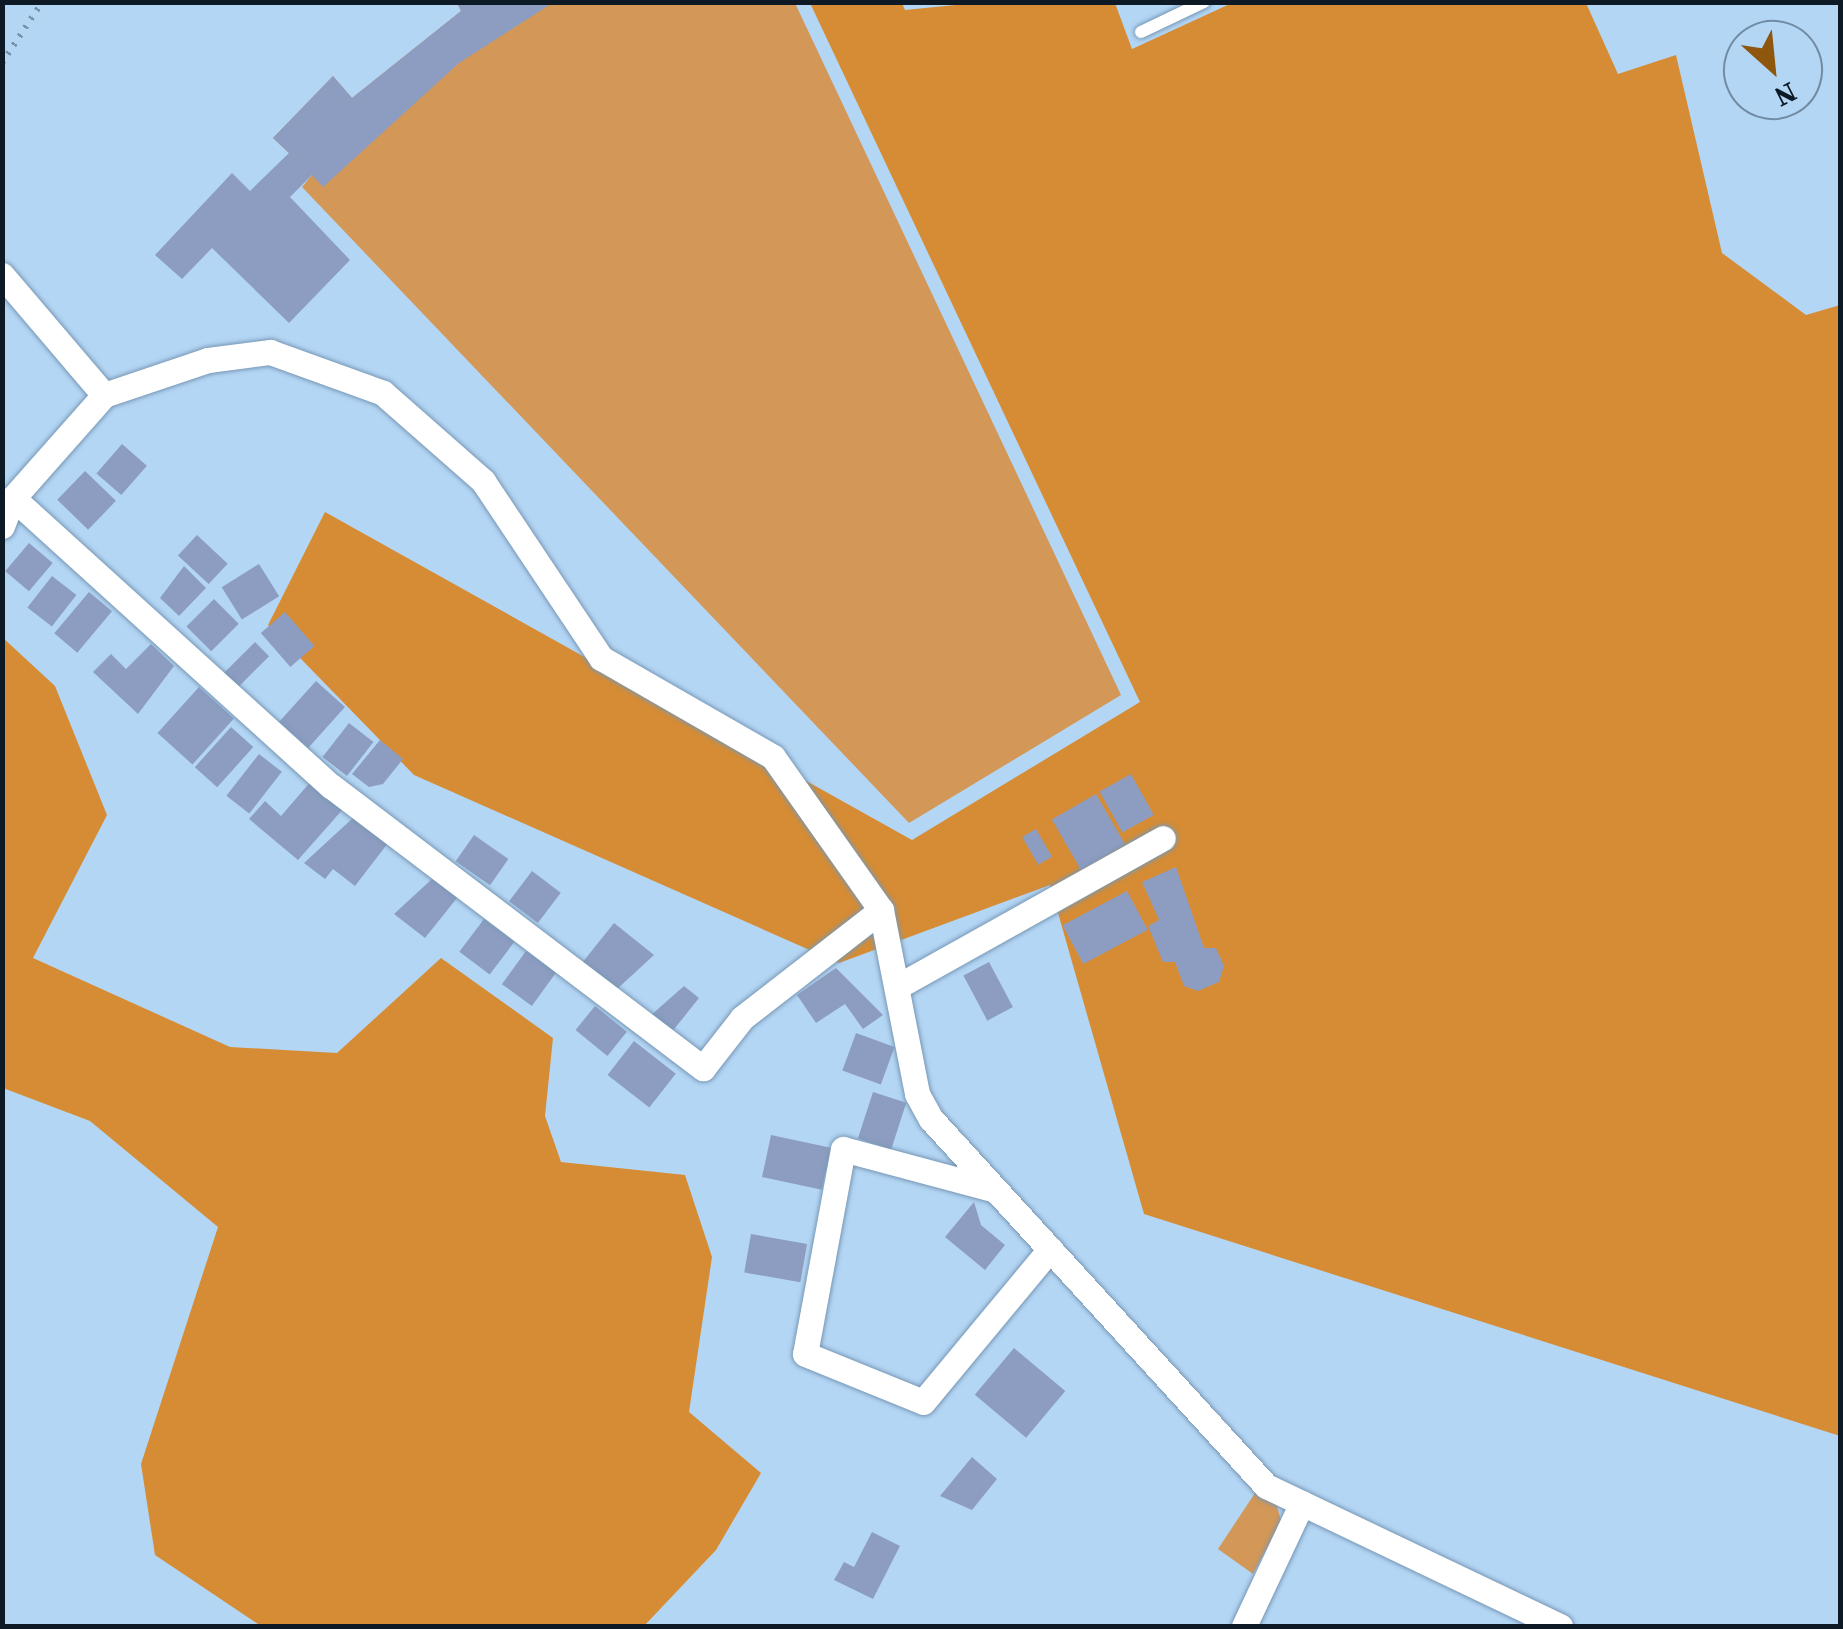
<!DOCTYPE html>
<html>
<head>
<meta charset="utf-8">
<style>
  body { margin:0 }
  #map { position:relative; width:1843px; height:1629px; overflow:hidden; background:#b4d6f5; font-family:"Source Serif 4",serif }
  div>[style] { position:absolute }
  [style*='--x'] { left:calc(var(--x)*1px); top:calc(var(--y)*1px); width:calc(var(--w)*1px); rotate:calc(var(--a)*1deg) }
  .green>* { inset:0; background:#d39757 }
  .forest>* { inset:0; background:#d68c34 }
  .building>* { inset:0; background:#8d9dc1; transform-origin:0 0 }
  .path>* { height:6px; margin-top:-3px; transform-origin:0; background:repeating-linear-gradient(90deg,#7993ab 0 2.5px,transparent 0 10.5px) }
  .roads { filter:drop-shadow(0 0 2px #7797b4) drop-shadow(0 0 2px #7797b4) }
  .lane>* { height:12px; margin:-6px; padding:0 6px; transform-origin:6px; border-radius:6px; background:#fff }
  .street>* { height:25px; margin:-12.5px; padding:0 12.5px; transform-origin:12.5px; border-radius:12.5px; background:#fff }
  span { translate:-50% -50%; white-space:nowrap; text-align:center; line-height:1.15; -webkit-text-stroke:8px #b4d6f5; paint-order:stroke }
  .frame { position:absolute; inset:0; border:5px solid #0d1a25; pointer-events:none }
  .north { position:absolute; left:1723px; top:20px; width:100px; height:100px; box-sizing:border-box; background:#b4d6f5; border:2px solid #718ba2; border-radius:50%; rotate:153deg; font-size:28px; font-weight:700; line-height:40px; text-align:center; color:#0d1a25 }
  .north::after { content:''; display:block; margin:auto; width:35px; height:45px; background:#8e570d; clip-path:polygon(50% 0,100% 100%,50% 72%,0 100%) }
</style>
</head>
<body>
<div id="map">
  <div class="green">
    <div style="clip-path:polygon(457px 3px,795px 3px,1121px 695px,909px 823px,302px 187px,312px 175px,273px 138px,333px 76px,352px 98px,461px 11px)"></div>
    <div style="clip-path:polygon(1257px 1490px,1276px 1502px,1281px 1521px,1253px 1574px,1218px 1549px)"></div>
  </div>
  <div class="forest">
    <div style="clip-path:polygon(985px 2px,1115px 3px,1132px 49px,1232px 3px,1586px 3px,1618px 74px,1676px 55px,1722px 253px,1806px 315px,1840px 305px,1840px 1436px,1144px 1214px,1050px 885px,839px 963px,414px 775px,268px 625px,325px 512px,912px 840px,1140px 702px,810px 3px,902px 3px,905px 10px)"></div>
    <div style="clip-path:polygon(2px 637px,55px 686px,107px 815px,33px 958px,230px 1047px,337px 1053px,441px 958px,553px 1038px,545px 1116px,561px 1162px,685px 1175px,712px 1257px,689px 1412px,761px 1473px,716px 1550px,644px 1626px,261px 1626px,155px 1555px,141px 1464px,218px 1227px,90px 1121px,3px 1088px)"></div>
  </div>
  <div class="building">
    <div style="clip-path:polygon(457px 2px,554px 2px,459px 63px,323px 187px,312px 175px,290px 197px,350px 260px,289px 323px,212px 248px,182px 279px,155px 255px,232px 173px,250px 191px,289px 153px,273px 138px,333px 76px,352px 98px,461px 11px)"></div>
    <div style="left:122px;top:444px;width:33px;height:39px;rotate:41deg"></div>
    <div style="left:85px;top:471px;width:43px;height:40px;rotate:44deg"></div>
    <div style="left:197px;top:535px;width:42px;height:28px;rotate:43deg"></div>
    <div style="left:29px;top:543px;width:31px;height:37px;rotate:40deg"></div>
    <div style="left:259px;top:564px;width:38px;height:44px;rotate:58deg"></div>
    <div style="clip-path:polygon(184px 566px,206px 588px,179px 616px,160px 598px)"></div>
    <div style="left:52px;top:576px;width:31px;height:40px;rotate:38deg"></div>
    <div style="left:89px;top:592px;width:30px;height:54px;rotate:40deg"></div>
    <div style="left:214px;top:599px;width:35px;height:39px;rotate:45deg"></div>
    <div style="left:285px;top:612px;width:45px;height:32px;rotate:49deg"></div>
    <div style="left:255px;top:642px;width:20px;height:45px;rotate:45deg"></div>
    <div style="clip-path:polygon(151px 644px,174px 666px,138px 714px,93px 672px,111px 654px,126px 669px)"></div>
    <div style="left:316px;top:681px;width:39px;height:55px;rotate:42deg"></div>
    <div style="left:199px;top:687px;width:47px;height:62px;rotate:42deg"></div>
    <div style="left:349px;top:723px;width:31px;height:43px;rotate:38deg"></div>
    <div style="left:231px;top:727px;width:30px;height:54px;rotate:42deg"></div>
    <div style="clip-path:polygon(380px 740px,403px 759px,383px 784px,369px 787px,352px 774px)"></div>
    <div style="left:259px;top:754px;width:29px;height:53px;rotate:38deg"></div>
    <div style="left:1131px;top:774px;width:47px;height:36px;rotate:61deg"></div>
    <div style="clip-path:polygon(312px 780px,344px 808px,298px 860px,249px 819px,265px 801px,281px 816px)"></div>
    <div style="left:1096px;top:794px;width:58px;height:51px;rotate:60deg"></div>
    <div style="clip-path:polygon(354px 817px,388px 843px,355px 886px,333px 869px,325px 879px,304px 863px)"></div>
    <div style="left:1036px;top:829px;width:32px;height:16px;rotate:60deg"></div>
    <div style="left:474px;top:835px;width:42px;height:32px;rotate:35deg"></div>
    <div style="clip-path:polygon(1176px 867px,1204px 948px,1216px 948px,1224px 966px,1219px 982px,1198px 991px,1184px 986px,1175px 962px,1163px 962px,1148px 926px,1159px 920px,1142px 882px)"></div>
    <div style="left:532px;top:871px;width:36px;height:38px;rotate:37deg"></div>
    <div style="clip-path:polygon(432px 879px,457px 898px,425px 938px,394px 914px)"></div>
    <div style="left:1127px;top:891px;width:44px;height:73px;rotate:62deg"></div>
    <div style="left:484px;top:919px;width:38px;height:41px;rotate:37deg"></div>
    <div style="clip-path:polygon(614px 923px,654px 955px,616px 990px,582px 963px)"></div>
    <div style="left:526px;top:951px;width:37px;height:41px;rotate:36deg"></div>
    <div style="left:989px;top:962px;width:51px;height:29px;rotate:62deg"></div>
    <div style="clip-path:polygon(836px 968px,883px 1015px,863px 1029px,845px 1004px,816px 1023px,797px 995px)"></div>
    <div style="clip-path:polygon(684px 986px,699px 998px,671px 1033px,650px 1016px)"></div>
    <div style="left:595px;top:1006px;width:41px;height:31px;rotate:39deg"></div>
    <div style="left:856px;top:1033px;width:41px;height:40px;rotate:20deg"></div>
    <div style="left:634px;top:1041px;width:53px;height:43px;rotate:38deg"></div>
    <div style="left:873px;top:1092px;width:35px;height:49px;rotate:18deg"></div>
    <div style="left:771px;top:1135px;width:61px;height:43px;rotate:12deg"></div>
    <div style="clip-path:polygon(974px 1202px,981px 1225px,1005px 1245px,985px 1270px,945px 1237px)"></div>
    <div style="left:751px;top:1234px;width:57px;height:39px;rotate:10deg"></div>
    <div style="left:1014px;top:1348px;width:67px;height:61px;rotate:40deg"></div>
    <div style="clip-path:polygon(972px 1457px,997px 1479px,972px 1510px,940px 1496px)"></div>
    <div style="clip-path:polygon(872px 1532px,900px 1546px,873px 1599px,834px 1580px,844px 1562px,854px 1567px)"></div>
  </div>
  <div class="path">
    <div style="--x:2;--y:63;--w:73;--a:-56.7"></div>
  </div>
  <div class="roads">
    <div class="lane">
      <div style="--x:1141;--y:32;--w:70;--a:-25.5"></div>
    </div>
    <div class="street">
      <div style="--x:2;--y:275;--w:157;--a:49.6"></div>
      <div style="--x:13;--y:498;--w:429;--a:42.2"></div>
      <div style="--x:331;--y:786;--w:467;--a:37.2"></div>
      <div style="--x:703;--y:1068;--w:63;--a:-52"></div>
      <div style="--x:742;--y:1018;--w:176;--a:-37.8"></div>
      <div style="--x:2;--y:526;--w:30;--a:-69"></div>
      <div style="--x:13;--y:498;--w:137;--a:-48.5"></div>
      <div style="--x:104;--y:395;--w:110;--a:-18.6"></div>
      <div style="--x:208;--y:360;--w:63;--a:-7.4"></div>
      <div style="--x:270;--y:352;--w:120;--a:19.9"></div>
      <div style="--x:383;--y:393;--w:133;--a:41.3"></div>
      <div style="--x:483;--y:481;--w:213;--a:56.3"></div>
      <div style="--x:601;--y:658;--w:198;--a:29.9"></div>
      <div style="--x:773;--y:757;--w:187;--a:54.8"></div>
      <div style="--x:881;--y:910;--w:187;--a:78.9"></div>
      <div style="--x:917;--y:1094;--w:29;--a:61"></div>
      <div style="--x:931;--y:1119;--w:497;--a:47.6"></div>
      <div style="--x:1266;--y:1486;--w:326;--a:25.5"></div>
      <div style="--x:900;--y:985;--w:301;--a:-29.2"></div>
      <div style="--x:992;--y:1189;--w:154;--a:-165"></div>
      <div style="--x:843;--y:1149;--w:208;--a:100.5"></div>
      <div style="--x:805;--y:1354;--w:127;--a:22.1"></div>
      <div style="--x:923;--y:1402;--w:199;--a:-50.3"></div>
      <div style="--x:1244;--y:1626;--w:136;--a:-64.8"></div>
    </div>
  </div>
  <div class="frame"></div>
  <div class="north">N</div>
</div>
</body>
</html>
